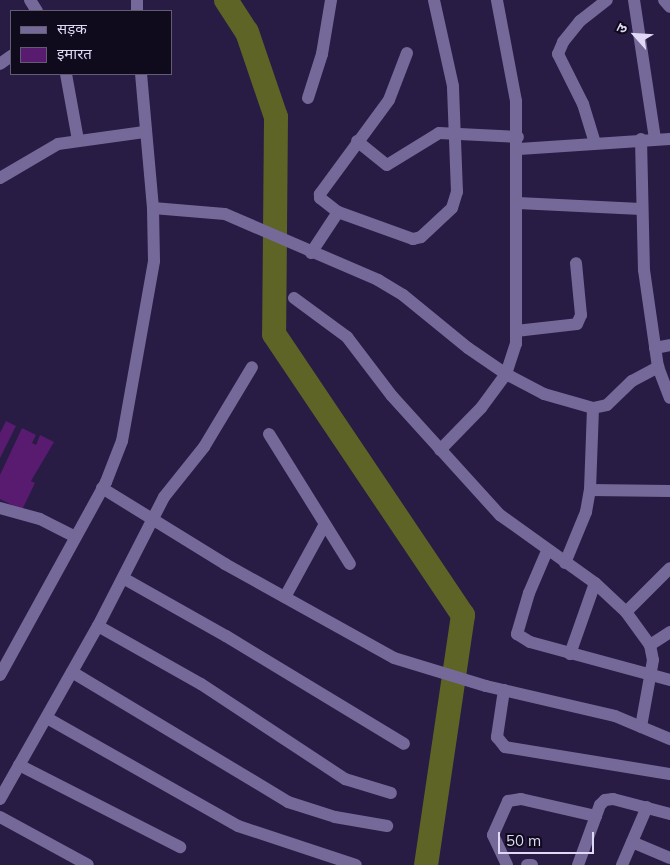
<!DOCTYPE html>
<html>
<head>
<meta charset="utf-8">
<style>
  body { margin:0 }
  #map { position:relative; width:670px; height:865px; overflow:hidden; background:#281b44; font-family:Mulish,"Noto Sans Devanagari",sans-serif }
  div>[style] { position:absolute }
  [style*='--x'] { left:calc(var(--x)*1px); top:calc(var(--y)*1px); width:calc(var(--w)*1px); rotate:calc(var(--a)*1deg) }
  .river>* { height:24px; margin:-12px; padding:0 12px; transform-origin:12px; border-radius:12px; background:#5d6425 }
  .building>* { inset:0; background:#581b70 }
  .minor>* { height:12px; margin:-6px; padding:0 6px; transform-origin:6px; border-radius:6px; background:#75699a }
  span { translate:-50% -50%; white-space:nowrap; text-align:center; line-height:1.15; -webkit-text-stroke:4px #0f0a1c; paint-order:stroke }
  .legend { position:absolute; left:10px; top:10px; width:162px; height:65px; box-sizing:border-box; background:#0f0a1c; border:1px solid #625d73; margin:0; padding:6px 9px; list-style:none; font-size:15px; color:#dfd9f5 }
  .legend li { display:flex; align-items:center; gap:10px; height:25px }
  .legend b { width:25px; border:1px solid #625d73 }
  .north { position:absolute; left:610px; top:10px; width:50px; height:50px; -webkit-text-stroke:4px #0f0a1c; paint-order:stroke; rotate:296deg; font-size:14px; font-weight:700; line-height:20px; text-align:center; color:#dfd9f5 }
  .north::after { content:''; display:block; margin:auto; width:18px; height:22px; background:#dfd9f5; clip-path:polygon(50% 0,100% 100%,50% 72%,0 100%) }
  .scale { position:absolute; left:498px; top:832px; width:96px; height:22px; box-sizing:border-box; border:2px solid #dfd9f5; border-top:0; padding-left:6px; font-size:15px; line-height:18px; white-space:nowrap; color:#dfd9f5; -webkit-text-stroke:4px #0f0a1c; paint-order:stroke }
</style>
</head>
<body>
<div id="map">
  <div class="river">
    <div style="--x:226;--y:0;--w:38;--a:57"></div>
    <div style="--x:247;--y:32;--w:90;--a:71.2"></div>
    <div style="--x:276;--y:117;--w:217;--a:90.5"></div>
    <div style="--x:274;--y:334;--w:339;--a:56.1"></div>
    <div style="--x:463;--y:615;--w:253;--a:98.4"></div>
  </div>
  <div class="building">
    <div style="clip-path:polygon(6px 421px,16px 426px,0 458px,0 433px)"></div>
    <div style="clip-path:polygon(22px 428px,36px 435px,32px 443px,36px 445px,40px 435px,54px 442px,31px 481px,35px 483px,22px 510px,0 499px,0 475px)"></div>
  </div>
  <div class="minor">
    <div style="--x:30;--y:0;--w:13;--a:58"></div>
    <div style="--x:137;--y:0;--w:11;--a:90"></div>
    <div style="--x:634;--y:0;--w:141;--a:81.4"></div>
    <div style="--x:664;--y:0;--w:9;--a:49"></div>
    <div style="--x:407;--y:53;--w:50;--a:111"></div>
    <div style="--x:389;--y:100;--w:117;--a:126.3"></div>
    <div style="--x:320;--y:194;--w:4;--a:90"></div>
    <div style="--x:320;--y:198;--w:23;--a:38"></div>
    <div style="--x:338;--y:212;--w:80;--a:19.8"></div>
    <div style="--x:413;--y:239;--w:8;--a:-14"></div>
    <div style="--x:421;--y:237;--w:42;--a:-43.1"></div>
    <div style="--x:452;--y:208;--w:17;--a:-73"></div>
    <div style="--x:457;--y:192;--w:106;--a:-92.2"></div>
    <div style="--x:453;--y:86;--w:88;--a:-102.5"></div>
    <div style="--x:0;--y:64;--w:14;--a:-36"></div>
    <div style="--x:66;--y:74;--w:67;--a:79.7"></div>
    <div style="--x:308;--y:98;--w:46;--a:-72.3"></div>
    <div style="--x:322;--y:54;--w:55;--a:-80.5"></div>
    <div style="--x:641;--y:139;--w:131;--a:88.7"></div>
    <div style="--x:644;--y:270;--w:98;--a:81.8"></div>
    <div style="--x:658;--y:367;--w:33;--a:69"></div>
    <div style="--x:357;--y:141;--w:38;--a:39"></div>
    <div style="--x:387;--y:165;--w:61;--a:-31.6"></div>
    <div style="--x:439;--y:133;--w:79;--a:2.9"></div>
    <div style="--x:595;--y:143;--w:41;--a:-107.1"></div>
    <div style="--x:583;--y:104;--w:56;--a:-116.6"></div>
    <div style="--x:558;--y:54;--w:13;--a:-67"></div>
    <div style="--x:563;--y:42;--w:27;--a:-51"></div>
    <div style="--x:580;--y:21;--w:34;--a:-38"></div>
    <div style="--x:519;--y:149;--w:151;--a:-3.8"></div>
    <div style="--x:0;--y:178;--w:67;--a:-30.4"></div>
    <div style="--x:58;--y:144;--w:87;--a:-7.9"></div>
    <div style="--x:518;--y:203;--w:123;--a:2.8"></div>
    <div style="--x:153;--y:208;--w:72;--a:4.8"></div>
    <div style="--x:225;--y:214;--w:167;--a:23.3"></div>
    <div style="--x:378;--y:280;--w:29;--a:31"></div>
    <div style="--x:403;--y:295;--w:84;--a:39.2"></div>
    <div style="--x:468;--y:348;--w:46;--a:34.4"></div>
    <div style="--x:506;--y:374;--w:43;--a:27.8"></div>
    <div style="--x:544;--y:394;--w:51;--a:15.9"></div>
    <div style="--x:593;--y:408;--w:14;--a:-12"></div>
    <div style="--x:607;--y:405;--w:35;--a:-44"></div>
    <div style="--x:632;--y:381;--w:30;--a:-28"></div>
    <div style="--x:311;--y:253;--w:49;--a:-56.6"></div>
    <div style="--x:294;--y:298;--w:66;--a:36.3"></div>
    <div style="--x:347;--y:337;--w:74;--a:52.7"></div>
    <div style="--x:392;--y:396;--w:161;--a:47.8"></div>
    <div style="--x:500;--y:515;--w:117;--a:35.6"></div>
    <div style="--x:595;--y:583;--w:42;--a:43.1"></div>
    <div style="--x:626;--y:612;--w:41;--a:54"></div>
    <div style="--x:650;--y:645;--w:15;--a:79"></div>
    <div style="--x:653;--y:660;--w:68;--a:100.2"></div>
    <div style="--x:516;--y:331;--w:61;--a:-6.5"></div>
    <div style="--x:577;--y:324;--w:10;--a:-66"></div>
    <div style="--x:581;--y:315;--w:52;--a:-95.5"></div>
    <div style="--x:655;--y:348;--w:15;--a:-11"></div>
    <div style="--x:269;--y:434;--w:153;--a:58.1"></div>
    <div style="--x:440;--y:450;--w:59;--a:-45.7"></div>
    <div style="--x:481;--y:408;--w:42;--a:-53.7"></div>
    <div style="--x:506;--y:374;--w:32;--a:-72"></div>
    <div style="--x:516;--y:344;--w:243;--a:-90"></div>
    <div style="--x:516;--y:101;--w:103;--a:-100.7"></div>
    <div style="--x:102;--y:488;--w:145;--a:31.7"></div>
    <div style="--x:225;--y:564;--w:193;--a:29.1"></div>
    <div style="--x:394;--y:658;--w:96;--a:16.9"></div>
    <div style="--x:486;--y:686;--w:132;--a:13.1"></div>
    <div style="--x:615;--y:716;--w:60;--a:22.7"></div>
    <div style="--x:590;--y:490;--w:80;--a:0.7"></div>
    <div style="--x:0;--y:508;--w:41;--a:15.4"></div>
    <div style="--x:40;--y:519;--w:39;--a:27"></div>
    <div style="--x:547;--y:551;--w:46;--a:113.2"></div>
    <div style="--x:529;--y:593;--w:43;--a:106.3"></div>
    <div style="--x:517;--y:634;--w:15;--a:32"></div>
    <div style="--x:530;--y:642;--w:145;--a:15.2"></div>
    <div style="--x:565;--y:563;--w:55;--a:-67.6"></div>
    <div style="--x:586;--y:512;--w:22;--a:-80"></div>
    <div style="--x:590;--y:490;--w:82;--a:-87.9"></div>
    <div style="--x:123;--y:578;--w:118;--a:29.4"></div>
    <div style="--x:226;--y:636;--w:208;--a:31.2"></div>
    <div style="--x:285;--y:597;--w:83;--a:-61.3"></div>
    <div style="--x:626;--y:612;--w:62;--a:-45"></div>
    <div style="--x:98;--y:626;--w:118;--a:29.4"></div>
    <div style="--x:201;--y:684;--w:173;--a:33.4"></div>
    <div style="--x:345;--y:779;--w:48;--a:16.9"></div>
    <div style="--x:650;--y:645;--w:24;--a:-33"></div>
    <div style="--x:570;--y:654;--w:75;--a:-70.6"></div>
    <div style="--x:72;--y:672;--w:252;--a:31"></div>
    <div style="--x:288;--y:802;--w:49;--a:17.7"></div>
    <div style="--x:335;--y:817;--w:53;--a:9.8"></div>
    <div style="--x:0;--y:675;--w:220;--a:-61.2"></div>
    <div style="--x:106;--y:482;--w:44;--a:-68.7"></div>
    <div style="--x:122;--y:441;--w:183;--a:-79.9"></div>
    <div style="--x:154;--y:261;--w:53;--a:-91.1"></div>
    <div style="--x:153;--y:208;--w:135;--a:-95.1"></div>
    <div style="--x:504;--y:690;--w:48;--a:98.5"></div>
    <div style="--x:497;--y:737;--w:13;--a:51"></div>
    <div style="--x:505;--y:747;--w:167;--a:9.3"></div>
    <div style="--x:47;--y:718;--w:219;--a:29.5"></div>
    <div style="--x:238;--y:826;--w:124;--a:18.3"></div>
    <div style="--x:19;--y:765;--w:181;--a:27"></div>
    <div style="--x:0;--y:799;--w:199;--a:-60.5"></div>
    <div style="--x:98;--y:626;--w:145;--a:-62.9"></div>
    <div style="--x:164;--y:497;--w:64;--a:-51.3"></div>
    <div style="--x:204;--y:447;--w:93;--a:-59"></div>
    <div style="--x:0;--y:817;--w:100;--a:28.6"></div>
    <div style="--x:632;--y:842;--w:41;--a:22.8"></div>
    <div style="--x:507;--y:865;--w:33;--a:-115"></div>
    <div style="--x:493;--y:835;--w:37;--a:-66"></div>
    <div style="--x:508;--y:801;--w:13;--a:-9"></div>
    <div style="--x:521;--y:799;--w:77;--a:12.8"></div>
    <div style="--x:527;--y:865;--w:5;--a:0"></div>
    <div style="--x:578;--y:865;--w:64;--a:-69.9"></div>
    <div style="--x:600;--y:805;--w:7;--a:-45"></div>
    <div style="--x:605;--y:800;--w:8;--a:-7"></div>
    <div style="--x:613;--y:799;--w:59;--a:14.7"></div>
    <div style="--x:622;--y:865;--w:63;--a:-66.7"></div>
  </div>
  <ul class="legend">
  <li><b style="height:6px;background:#75699a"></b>सड़क</li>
  <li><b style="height:14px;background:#581b70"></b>इमारत</li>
  </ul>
  <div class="north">उ</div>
  <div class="scale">50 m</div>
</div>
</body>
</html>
